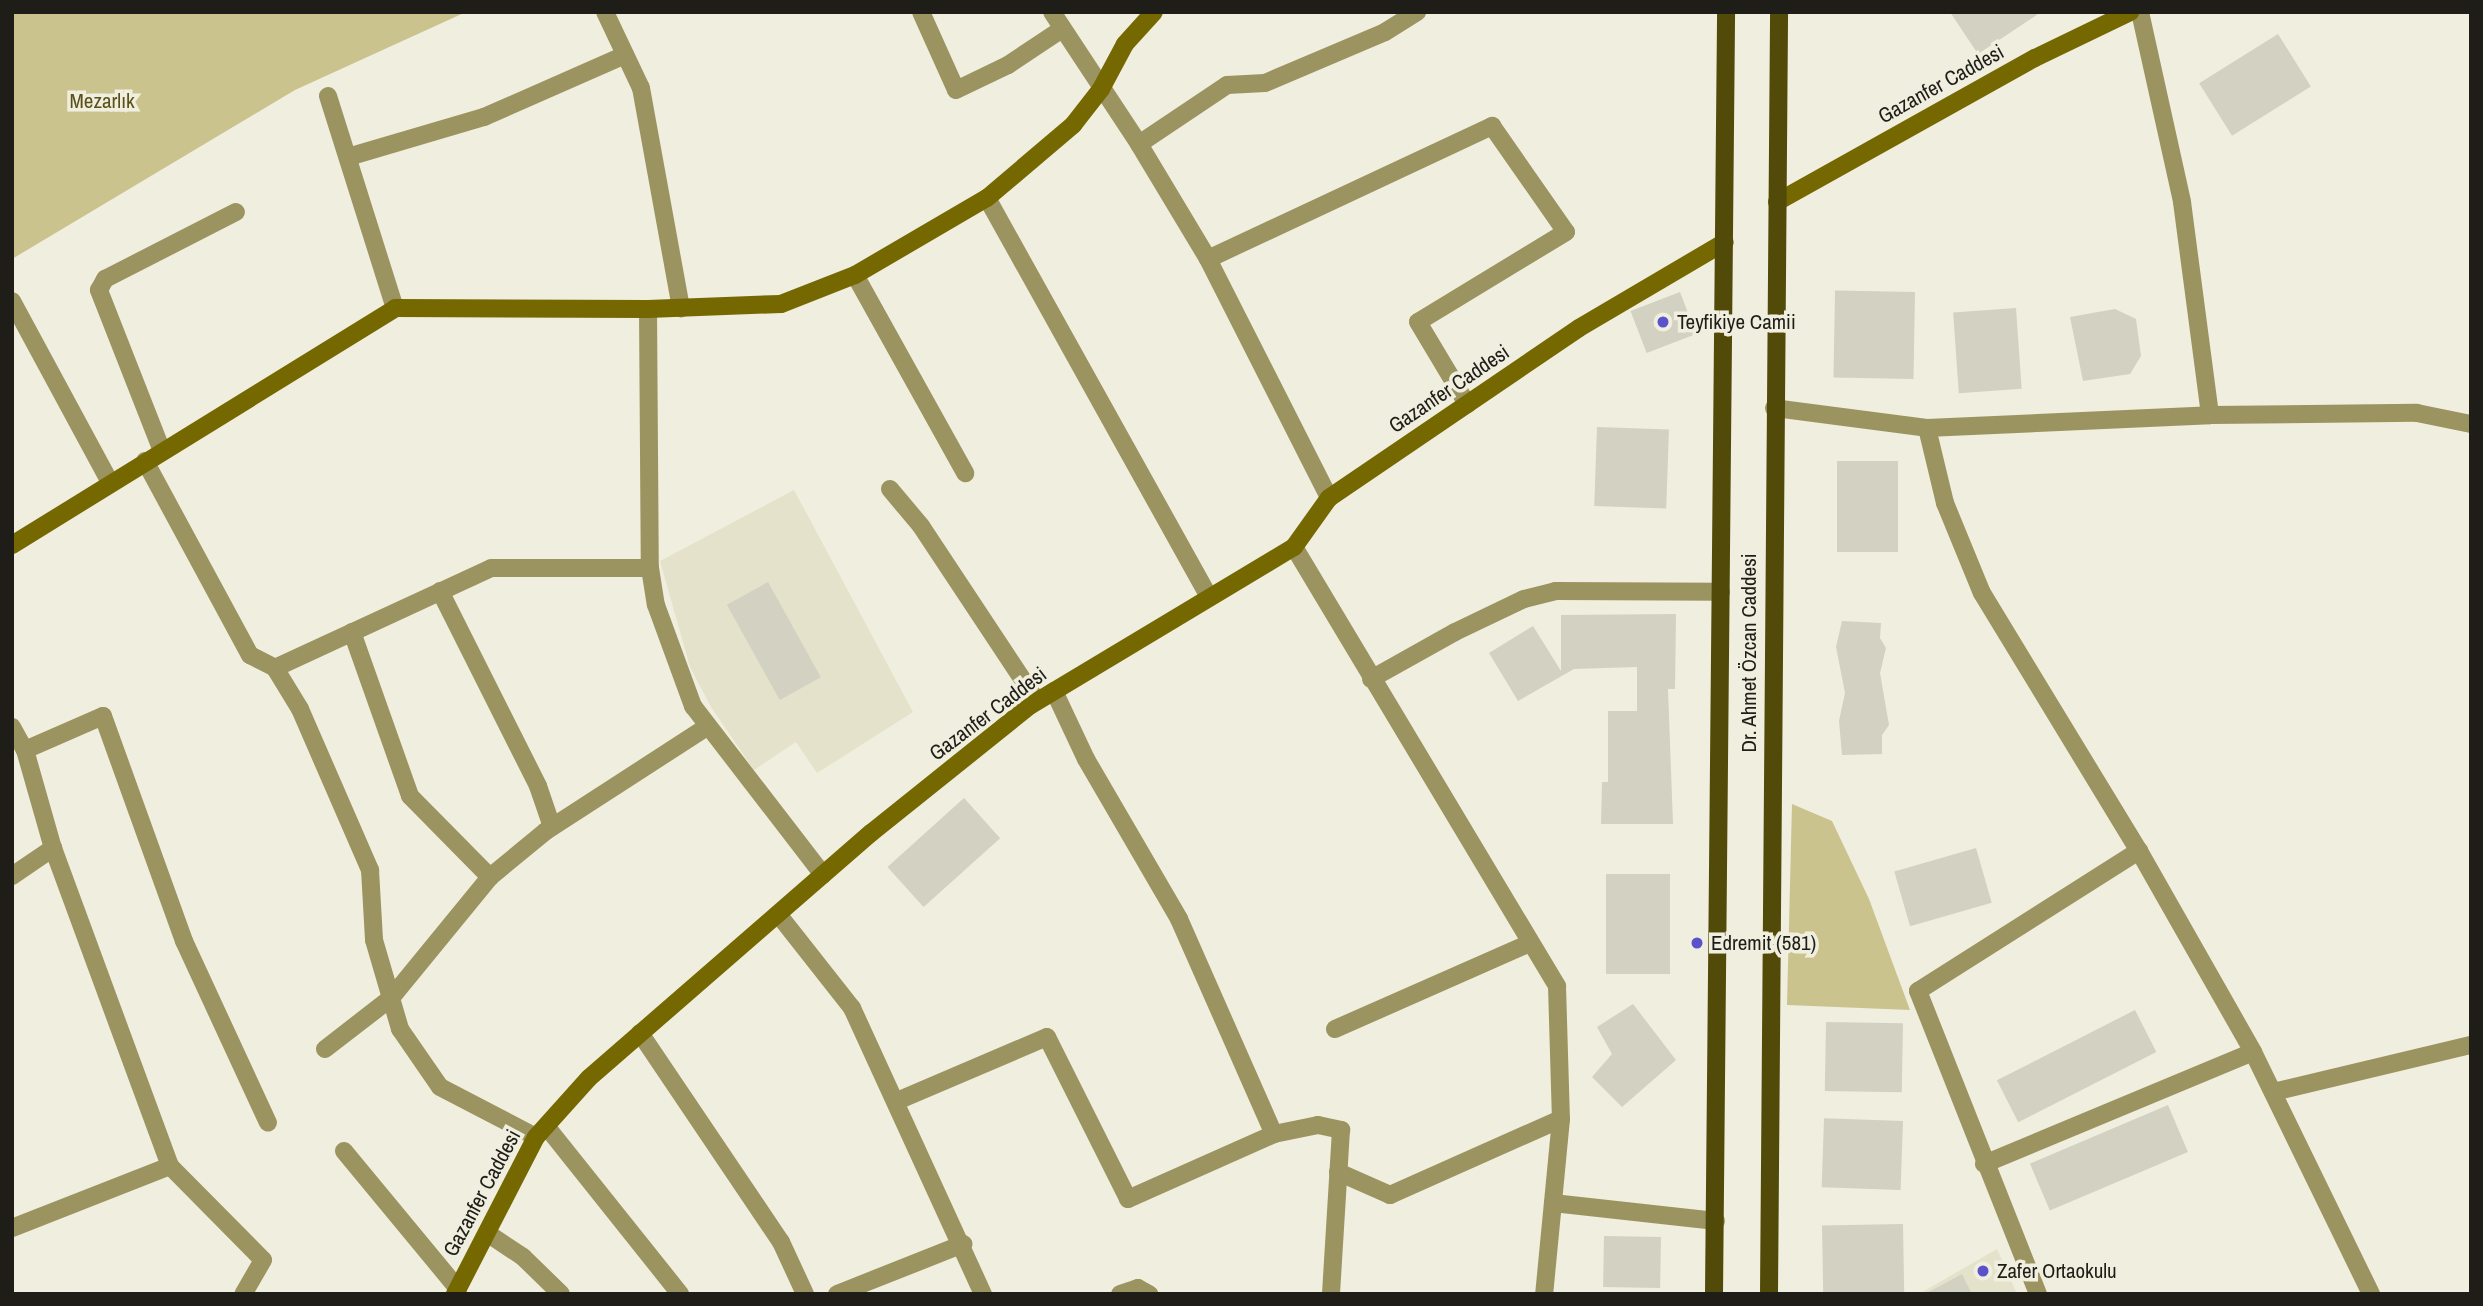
<!DOCTYPE html>
<html>
<head>
<meta charset="utf-8">
<style>
  body { margin:0 }
  #map { position:relative; width:2483px; height:1306px; overflow:hidden; background:#f0eede; font-family:"Archivo Narrow",sans-serif }
  div>[style] { position:absolute }
  [style*='--x'] { left:calc(var(--x)*1px); top:calc(var(--y)*1px); width:calc(var(--w)*1px); rotate:calc(var(--a)*1deg) }
  .built>* { inset:0; background:#e5e2cb }
  .green>* { inset:0; background:#cbc38e }
  .building>* { inset:0; background:#d3d1c2; transform-origin:0 0 }
  .street>* { height:18px; margin:-9px; padding:0 9px; transform-origin:9px; border-radius:9px; background:#9b9460 }
  .secondary>* { height:18px; margin:-9px; padding:0 9px; transform-origin:9px; border-radius:9px; background:#756800 }
  .primary>* { height:18px; margin:-9px; padding:0 9px; transform-origin:9px; border-radius:9px; background:#524a08 }
  .dots>* { width:19px; height:19px; translate:-50% -50%; box-sizing:border-box; border:4px solid #f0eede; border-radius:50% }
  span { translate:-50% -50%; white-space:nowrap; text-align:center; line-height:1.15; -webkit-text-stroke:7px #f0eede; paint-order:stroke }
  .street-label { font-size:21px; color:#1e1d18 }
  .park-label { font-size:21px; color:#595118 }
  .poi-label { font-size:21px; color:#1e1d18 }
  .left { translate:0 -50%; text-align:left }
  .frame { position:absolute; inset:0; border:14px solid #1e1d18; pointer-events:none }
</style>
</head>
<body>
<div id="map">
  <div class="built">
    <div style="clip-path:polygon(794px 490px,913px 712px,817px 773px,796px 742px,754px 770px,711px 707px,690px 667px,660px 561px)"></div>
    <div style="clip-path:polygon(1997px 1249px,2017px 1294px,1919px 1294px)"></div>
  </div>
  <div class="green">
    <div style="clip-path:polygon(12px 12px,466px 12px,295px 90px,12px 259px)"></div>
    <div style="clip-path:polygon(1792px 804px,1832px 821px,1869px 899px,1910px 1010px,1787px 1005px)"></div>
  </div>
  <div class="building">
    <div style="clip-path:polygon(1950px 12px,2041px 12px,1978px 54px)"></div>
    <div style="left:2278px;top:34px;width:62px;height:93px;rotate:58deg"></div>
    <div style="left:1680px;top:292px;width:45px;height:53px;rotate:69deg"></div>
    <div style="left:1915px;top:292px;width:87px;height:80px;rotate:91deg"></div>
    <div style="left:2016px;top:308px;width:81px;height:63px;rotate:86deg"></div>
    <div style="clip-path:polygon(2115px 309px,2136px 319px,2141px 356px,2130px 374px,2083px 381px,2070px 317px)"></div>
    <div style="left:1597px;top:427px;width:72px;height:79px;rotate:2deg"></div>
    <div style="left:1837px;top:461px;width:61px;height:91px"></div>
    <div style="left:768px;top:582px;width:109px;height:47px;rotate:61deg"></div>
    <div style="clip-path:polygon(1676px 614px,1675px 689px,1668px 689px,1673px 824px,1601px 824px,1602px 782px,1608px 782px,1608px 711px,1637px 711px,1637px 667px,1574px 669px,1518px 701px,1489px 653px,1533px 626px,1561px 671px,1561px 615px)"></div>
    <div style="clip-path:polygon(1842px 621px,1881px 623px,1880px 638px,1886px 648px,1880px 673px,1889px 725px,1882px 735px,1882px 754px,1842px 755px,1839px 721px,1845px 693px,1836px 647px)"></div>
    <div style="left:964px;top:798px;width:54px;height:103px;rotate:48deg"></div>
    <div style="left:1976px;top:848px;width:57px;height:85px;rotate:74deg"></div>
    <div style="left:1606px;top:874px;width:64px;height:100px"></div>
    <div style="clip-path:polygon(1633px 1004px,1676px 1060px,1622px 1107px,1592px 1077px,1612px 1054px,1597px 1027px)"></div>
    <div style="left:2135px;top:1010px;width:47px;height:155px;rotate:63deg"></div>
    <div style="left:1826px;top:1022px;width:77px;height:69px;rotate:1deg"></div>
    <div style="left:2168px;top:1105px;width:51px;height:150px;rotate:67deg"></div>
    <div style="left:1903px;top:1121px;width:69px;height:79px;rotate:92deg"></div>
    <div style="left:1903px;top:1224px;width:69px;height:81px;rotate:89deg"></div>
    <div style="left:1661px;top:1237px;width:51px;height:57px;rotate:91deg"></div>
    <div style="clip-path:polygon(1962px 1274px,1972px 1294px,1925px 1294px)"></div>
  </div>
  <div class="street">
    <div style="--x:605;--y:12;--w:84;--a:64.7"></div>
    <div style="--x:641;--y:88;--w:224;--a:79.7"></div>
    <div style="--x:921;--y:12;--w:85;--a:65.8"></div>
    <div style="--x:956;--y:90;--w:58;--a:-25.7"></div>
    <div style="--x:1008;--y:65;--w:65;--a:-33.7"></div>
    <div style="--x:1052;--y:12;--w:158;--a:56.6"></div>
    <div style="--x:1139;--y:144;--w:134;--a:59"></div>
    <div style="--x:1208;--y:259;--w:268;--a:63.1"></div>
    <div style="--x:2140;--y:12;--w:195;--a:77.5"></div>
    <div style="--x:2182;--y:202;--w:215;--a:82.5"></div>
    <div style="--x:328;--y:96;--w:222;--a:72.5"></div>
    <div style="--x:1139;--y:144;--w:106;--a:-33.8"></div>
    <div style="--x:1227;--y:85;--w:38;--a:-3"></div>
    <div style="--x:1265;--y:83;--w:130;--a:-23"></div>
    <div style="--x:1385;--y:32;--w:38;--a:-32"></div>
    <div style="--x:348;--y:157;--w:142;--a:-16.4"></div>
    <div style="--x:484;--y:117;--w:154;--a:-23.7"></div>
    <div style="--x:987;--y:198;--w:457;--a:60.9"></div>
    <div style="--x:1208;--y:259;--w:314;--a:-25.1"></div>
    <div style="--x:1492;--y:126;--w:129;--a:55.1"></div>
    <div style="--x:1566;--y:232;--w:173;--a:148.7"></div>
    <div style="--x:1418;--y:322;--w:96;--a:59.1"></div>
    <div style="--x:855;--y:275;--w:227;--a:60.9"></div>
    <div style="--x:12;--y:301;--w:206;--a:61.6"></div>
    <div style="--x:648;--y:309;--w:259;--a:89.6"></div>
    <div style="--x:650;--y:568;--w:37;--a:81"></div>
    <div style="--x:656;--y:605;--w:108;--a:69.9"></div>
    <div style="--x:693;--y:706;--w:213;--a:52.4"></div>
    <div style="--x:1774;--y:408;--w:154;--a:7.4"></div>
    <div style="--x:1927;--y:428;--w:283;--a:-2.6"></div>
    <div style="--x:2210;--y:415;--w:207;--a:-0.6"></div>
    <div style="--x:2417;--y:413;--w:55;--a:11.5"></div>
    <div style="--x:1927;--y:428;--w:77;--a:76.5"></div>
    <div style="--x:1945;--y:503;--w:97;--a:67.7"></div>
    <div style="--x:1982;--y:593;--w:302;--a:58.7"></div>
    <div style="--x:2139;--y:851;--w:231;--a:60.4"></div>
    <div style="--x:2253;--y:1052;--w:269;--a:64"></div>
    <div style="--x:162;--y:451;--w:173;--a:-111.4"></div>
    <div style="--x:99;--y:290;--w:13;--a:-61"></div>
    <div style="--x:105;--y:279;--w:147;--a:-27.1"></div>
    <div style="--x:145;--y:461;--w:221;--a:61.6"></div>
    <div style="--x:250;--y:655;--w:28;--a:27"></div>
    <div style="--x:275;--y:668;--w:48;--a:58.6"></div>
    <div style="--x:300;--y:709;--w:176;--a:66.5"></div>
    <div style="--x:370;--y:870;--w:70;--a:86.7"></div>
    <div style="--x:374;--y:940;--w:93;--a:73.7"></div>
    <div style="--x:400;--y:1029;--w:70;--a:55.4"></div>
    <div style="--x:440;--y:1087;--w:108;--a:27.5"></div>
    <div style="--x:890;--y:489;--w:48;--a:50"></div>
    <div style="--x:921;--y:526;--w:210;--a:56.5"></div>
    <div style="--x:1294;--y:547;--w:512;--a:59.07"></div>
    <div style="--x:1557;--y:986;--w:133;--a:88.3"></div>
    <div style="--x:1561;--y:1119;--w:176;--a:95.5"></div>
    <div style="--x:440;--y:591;--w:218;--a:63.3"></div>
    <div style="--x:538;--y:786;--w:43;--a:71.1"></div>
    <div style="--x:352;--y:632;--w:174;--a:70.5"></div>
    <div style="--x:410;--y:796;--w:114;--a:45.4"></div>
    <div style="--x:275;--y:668;--w:238;--a:-24.8"></div>
    <div style="--x:491;--y:568;--w:159;--a:0"></div>
    <div style="--x:1371;--y:679;--w:96;--a:-29.2"></div>
    <div style="--x:1455;--y:632;--w:76;--a:-25.6"></div>
    <div style="--x:1524;--y:599;--w:32;--a:-14"></div>
    <div style="--x:1555;--y:591;--w:166;--a:0.3"></div>
    <div style="--x:1054;--y:691;--w:75;--a:64.8"></div>
    <div style="--x:1086;--y:759;--w:185;--a:59.8"></div>
    <div style="--x:1179;--y:919;--w:235;--a:66.2"></div>
    <div style="--x:1274;--y:1134;--w:45;--a:-11.6"></div>
    <div style="--x:1318;--y:1125;--w:24;--a:12"></div>
    <div style="--x:1341;--y:1130;--w:164;--a:93.5"></div>
    <div style="--x:12;--y:727;--w:26;--a:61"></div>
    <div style="--x:25;--y:750;--w:102;--a:74.1"></div>
    <div style="--x:53;--y:848;--w:339;--a:69.8"></div>
    <div style="--x:170;--y:1166;--w:132;--a:45.3"></div>
    <div style="--x:263;--y:1260;--w:39;--a:120"></div>
    <div style="--x:25;--y:750;--w:85;--a:-23.6"></div>
    <div style="--x:103;--y:716;--w:239;--a:70.2"></div>
    <div style="--x:184;--y:941;--w:200;--a:65.2"></div>
    <div style="--x:12;--y:876;--w:50;--a:-34.3"></div>
    <div style="--x:778;--y:914;--w:120;--a:51.8"></div>
    <div style="--x:852;--y:1008;--w:315;--a:65.4"></div>
    <div style="--x:1335;--y:1029;--w:213;--a:-23.8"></div>
    <div style="--x:640;--y:1033;--w:252;--a:56"></div>
    <div style="--x:781;--y:1242;--w:57;--a:65.2"></div>
    <div style="--x:325;--y:1049;--w:83;--a:-37.7"></div>
    <div style="--x:391;--y:998;--w:156;--a:-50.7"></div>
    <div style="--x:490;--y:877;--w:72;--a:-39.4"></div>
    <div style="--x:546;--y:831;--w:193;--a:-32.9"></div>
    <div style="--x:2273;--y:1092;--w:204;--a:-13.4"></div>
    <div style="--x:897;--y:1101;--w:163;--a:-23.1"></div>
    <div style="--x:1047;--y:1037;--w:181;--a:63.4"></div>
    <div style="--x:1128;--y:1199;--w:160;--a:-24"></div>
    <div style="--x:546;--y:1126;--w:215;--a:51.4"></div>
    <div style="--x:344;--y:1151;--w:179;--a:50.4"></div>
    <div style="--x:1984;--y:1164;--w:291;--a:-22.6"></div>
    <div style="--x:1338;--y:1172;--w:57;--a:23.9"></div>
    <div style="--x:1390;--y:1195;--w:187;--a:-24"></div>
    <div style="--x:1553;--y:1203;--w:164;--a:6.3"></div>
    <div style="--x:12;--y:1228;--w:170;--a:-21.4"></div>
    <div style="--x:487;--y:1233;--w:43;--a:33.7"></div>
    <div style="--x:523;--y:1257;--w:53;--a:44.2"></div>
    <div style="--x:837;--y:1294;--w:136;--a:-21.6"></div>
    <div style="--x:1120;--y:1294;--w:19;--a:-18"></div>
    <div style="--x:1138;--y:1288;--w:13;--a:29"></div>
    <div style="--x:2038;--y:1294;--w:326;--a:-111.6"></div>
    <div style="--x:1918;--y:991;--w:262;--a:-32.4"></div>
  </div>
  <div class="secondary">
    <div style="--x:1777;--y:202;--w:295;--a:-29.2"></div>
    <div style="--x:2035;--y:58;--w:106;--a:-25.8"></div>
    <div style="--x:12;--y:545;--w:450;--a:-31.7"></div>
    <div style="--x:395;--y:308;--w:253;--a:0.2"></div>
    <div style="--x:648;--y:309;--w:133;--a:-2.2"></div>
    <div style="--x:781;--y:304;--w:79;--a:-21.4"></div>
    <div style="--x:855;--y:275;--w:153;--a:-30.3"></div>
    <div style="--x:987;--y:198;--w:113;--a:-40.3"></div>
    <div style="--x:1073;--y:125;--w:46;--a:-52.1"></div>
    <div style="--x:1101;--y:89;--w:51;--a:-61.9"></div>
    <div style="--x:1125;--y:44;--w:43;--a:-47.8"></div>
    <div style="--x:455;--y:1294;--w:177;--a:-62.7"></div>
    <div style="--x:536;--y:1137;--w:79;--a:-48.1"></div>
    <div style="--x:589;--y:1078;--w:374;--a:-41"></div>
    <div style="--x:871;--y:833;--w:205;--a:-38.7"></div>
    <div style="--x:1031;--y:705;--w:307;--a:-31"></div>
    <div style="--x:1294;--y:547;--w:60;--a:-54.5"></div>
    <div style="--x:1329;--y:498;--w:302;--a:-34.2"></div>
    <div style="--x:1579;--y:328;--w:169;--a:-30.5"></div>
  </div>
  <div class="primary">
    <div style="--x:1714;--y:1294;--w:1282;--a:-89.46"></div>
    <div style="--x:1769;--y:1294;--w:1282;--a:-89.55"></div>
  </div>
  <div class="dots">
    <div style="left:1663px;top:322px;background:#5a52ca"></div>
    <div style="left:1697px;top:943px;background:#5a52ca"></div>
    <div style="left:1983px;top:1271px;background:#5a52ca"></div>
  </div>
  <div class="street-label">
    <span style="left:1941px;top:84px;rotate:-29deg">Gazanfer Caddesi</span>
    <span style="left:1449px;top:389px;rotate:-34deg">Gazanfer Caddesi</span>
    <span style="left:1749px;top:653px;rotate:-90deg">Dr. Ahmet Özcan Caddesi</span>
    <span style="left:988px;top:714px;rotate:-37deg">Gazanfer Caddesi</span>
    <span style="left:482px;top:1193px;rotate:-62deg">Gazanfer Caddesi</span>
  </div>
  <div class="park-label">
    <span style="left:102px;top:101px">Mezarlık</span>
  </div>
  <div class="poi-label">
    <span class="left" style="left:1677px;top:322px">Teyfikiye Camii</span>
    <span class="left" style="left:1711px;top:943px">Edremit (581)</span>
    <span class="left" style="left:1997px;top:1271px">Zafer Ortaokulu</span>
  </div>
  <div class="frame"></div>
</div>
</body>
</html>
